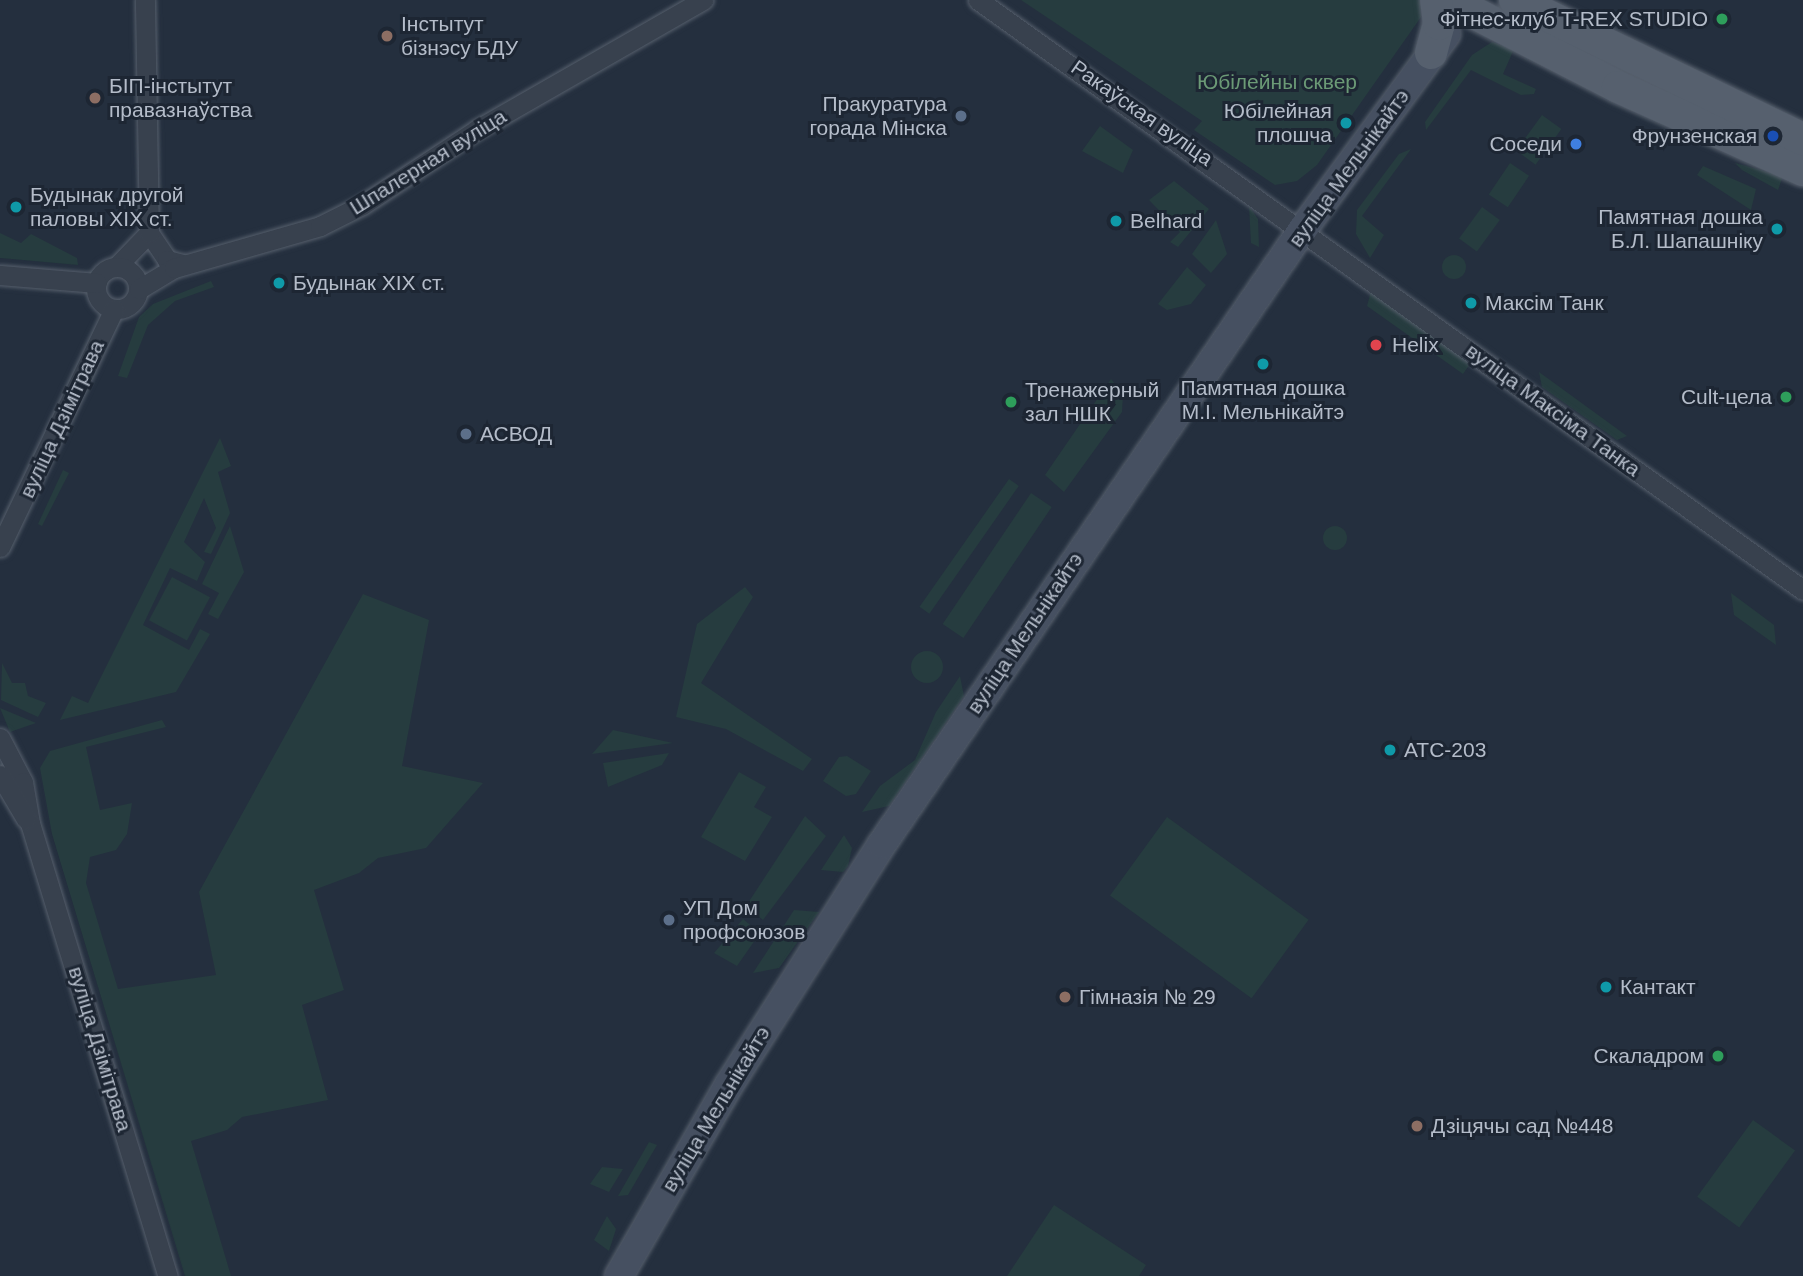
<!DOCTYPE html>
<html>
<head>
<meta charset="utf-8">
<style>
  body { margin:0 }
  #map { position:relative; width:1803px; height:1276px; overflow:hidden; background:#242f3e; font-family:Helvetica,sans-serif }
  div>[style] { position:absolute }
  [style*='--x'] { left:calc(var(--x)*1px); top:calc(var(--y)*1px); width:calc(var(--w)*1px); rotate:calc(var(--a)*1deg) }
  .green>* { inset:0; background:#263c3f; transform-origin:0 0 }
  .round { border-radius:50% }
  .roads { filter:drop-shadow(0 0 2px #565f6c) drop-shadow(0 0 2px #565f6c) }
  .street>* { height:19px; margin:-9.5px; padding:0 9.5px; transform-origin:9.5px; border-radius:9.5px; background:#38414e }
  .street>.ring { margin:-9.5px; padding:0; box-sizing:content-box; background:none; border:19px solid #38414e; border-radius:50% }
  .secondary>* { height:28px; margin:-14px; padding:0 14px; transform-origin:14px; border-radius:14px; background:#465061 }
  .primary>* { height:32px; margin:-16px; padding:0 16px; transform-origin:16px; border-radius:16px; background:#56606e }
  .dots>* { width:19px; height:19px; translate:-50% -50%; box-sizing:border-box; border:4px solid #1d2633; border-radius:50% }
  span { translate:-50% -50%; white-space:nowrap; text-align:center; line-height:1.15; -webkit-text-stroke:6px #1d2633; paint-order:stroke }
  .poi-label { font-size:21px; color:#b4bcc9 }
  .right { translate:-100% -50%; text-align:right }
  .left { translate:0 -50%; text-align:left }
  .park-label { font-size:21px; color:#6b9a76 }
  .street-label { font-size:21px; color:#b4bcc9 }
</style>
</head>
<body>
<div id="map">
  <div class="green">
    <div style="clip-path:polygon(1021px 0,1420px 0,1421px 17px,1317px 165px,1297px 181px,1275px 185px,1194px 130px,1202px 121px)"></div>
    <div style="clip-path:polygon(1492px 42px,1514px 49px,1503px 74px,1536px 89px,1534px 94px,1521px 95px,1471px 70px,1426px 130px,1425px 122px,1472px 55px)"></div>
    <div style="left:1542px;top:115px;width:24px;height:44px;rotate:36deg"></div>
    <div style="clip-path:polygon(1100px 126px,1133px 150px,1123px 173px,1082px 151px)"></div>
    <div style="clip-path:polygon(1411px 149px,1362px 216px,1384px 235px,1370px 258px,1356px 234px,1357px 210px,1399px 154px)"></div>
    <div style="left:1510px;top:163px;width:23px;height:38px;rotate:34deg"></div>
    <div style="clip-path:polygon(1735px 163px,1783px 176px,1778px 190px,1742px 170px)"></div>
    <div style="clip-path:polygon(1703px 166px,1756px 189px,1751px 210px,1697px 175px)"></div>
    <div style="clip-path:polygon(1174px 181px,1209px 209px,1178px 247px,1170px 242px,1180px 232px,1149px 200px)"></div>
    <div style="clip-path:polygon(1249px 206px,1258px 219px,1259px 247px,1251px 243px)"></div>
    <div style="left:1482px;top:207px;width:22px;height:39px;rotate:36deg"></div>
    <div style="clip-path:polygon(1216px 220px,1227px 254px,1211px 273px,1192px 254px)"></div>
    <div style="clip-path:polygon(0 233px,21px 243px,31px 234px,77px 258px,78px 265px,0 258px)"></div>
    <div class="round" style="left:1442px;top:255px;width:24px;height:24px"></div>
    <div style="clip-path:polygon(1187px 267px,1206px 285px,1191px 304px,1167px 310px,1158px 304px)"></div>
    <div style="clip-path:polygon(211px 281px,214px 287px,175px 301px,148px 325px,127px 378px,118px 376px,139px 317px,153px 304px)"></div>
    <div style="clip-path:polygon(1372px 287px,1472px 361px,1463px 374px,1367px 306px)"></div>
    <div style="clip-path:polygon(1539px 372px,1627px 436px,1617px 440px,1542px 387px)"></div>
    <div style="clip-path:polygon(1111px 379px,1123px 394px,1122px 412px,1064px 492px,1045px 475px)"></div>
    <div style="clip-path:polygon(220px 438px,231px 466px,218px 472px,230px 513px,211px 554px,204px 552px,216px 528px,204px 498px,184px 542px,205px 562px,197px 581px,170px 568px,143px 625px,189px 650px,200px 629px,210px 634px,176px 692px,60px 720px,72px 696px,88px 703px)"></div>
    <div style="clip-path:polygon(63px 470px,69px 473px,42px 526px,38px 524px)"></div>
    <div style="left:1009px;top:479px;width:12px;height:156px;rotate:35deg"></div>
    <div style="left:1031px;top:493px;width:25px;height:158px;rotate:34deg"></div>
    <div class="round" style="left:1323px;top:526px;width:24px;height:24px"></div>
    <div style="clip-path:polygon(230px 526px,244px 572px,218px 619px,208px 614px,219px 593px,202px 584px)"></div>
    <div style="left:172px;top:577px;width:43px;height:49px;rotate:28deg"></div>
    <div style="clip-path:polygon(745px 587px,753px 597px,701px 683px,812px 759px,803px 771px,726px 729px,676px 717px,697px 624px)"></div>
    <div style="clip-path:polygon(1731px 593px,1774px 625px,1776px 645px,1734px 615px)"></div>
    <div style="clip-path:polygon(363px 594px,429px 620px,402px 766px,483px 783px,426px 848px,378px 858px,359px 873px,314px 890px,344px 990px,302px 1005px,328px 1100px,242px 1117px,227px 1130px,191px 1141px,231px 1276px,185px 1276px,52px 834px,40px 768px,50px 751px,162px 720px,166px 727px,86px 747px,100px 810px,132px 803px,127px 834px,116px 850px,90px 857px,86px 883px,118px 989px,216px 975px,199px 892px)"></div>
    <div class="round" style="left:911px;top:651px;width:32px;height:32px"></div>
    <div style="clip-path:polygon(2px 663px,12px 683px,25px 683px,28px 696px,46px 703px,38px 717px,1px 700px)"></div>
    <div style="clip-path:polygon(960px 676px,964px 696px,889px 806px,862px 812px,880px 786px,915px 760px,936px 712px)"></div>
    <div style="clip-path:polygon(0 708px,36px 723px,10px 732px)"></div>
    <div style="clip-path:polygon(613px 730px,673px 743px,592px 754px)"></div>
    <div style="clip-path:polygon(669px 753px,662px 765px,608px 787px,603px 763px)"></div>
    <div style="clip-path:polygon(847px 756px,871px 771px,856px 794px,846px 796px,823px 781px,839px 757px)"></div>
    <div style="clip-path:polygon(739px 772px,766px 787px,754px 807px,772px 817px,745px 861px,701px 837px)"></div>
    <div style="clip-path:polygon(805px 816px,826px 836px,763px 920px,746px 906px)"></div>
    <div style="left:1167px;top:817px;width:175px;height:97px;rotate:36deg"></div>
    <div style="clip-path:polygon(844px 835px,852px 848px,848px 866px,843px 872px,821px 870px)"></div>
    <div style="clip-path:polygon(794px 910px,819px 912px,779px 968px,753px 973px)"></div>
    <div style="clip-path:polygon(743px 919px,760px 933px,737px 966px,714px 953px)"></div>
    <div style="left:1753px;top:1120px;width:52px;height:95px;rotate:36deg"></div>
    <div style="clip-path:polygon(649px 1142px,657px 1145px,628px 1195px,618px 1196px)"></div>
    <div style="clip-path:polygon(602px 1167px,623px 1169px,609px 1192px,590px 1184px)"></div>
    <div style="clip-path:polygon(1054px 1205px,1146px 1265px,1139px 1276px,1007px 1276px)"></div>
    <div style="clip-path:polygon(607px 1216px,616px 1229px,609px 1251px,594px 1240px)"></div>
  </div>
  <div class="roads">
    <div class="street">
      <div style="--x:978;--y:0;--w:1014;--a:35.57"></div>
      <div style="--x:149;--y:233;--w:32;--a:56"></div>
      <div style="--x:167;--y:260;--w:16;--a:14"></div>
      <div style="--x:117;--y:266;--w:46;--a:-45.9"></div>
      <div style="--x:149;--y:233;--w:233;--a:-91"></div>
      <div class="ring" style="left:96px;top:267px;width:23px;height:23px"></div>
      <div style="--x:0;--y:275;--w:97;--a:4.7"></div>
      <div style="--x:139;--y:289;--w:41;--a:-31"></div>
      <div style="--x:174;--y:268;--w:152;--a:-16"></div>
      <div style="--x:320;--y:226;--w:47;--a:-26.6"></div>
      <div style="--x:362;--y:205;--w:136;--a:-33.3"></div>
      <div style="--x:476;--y:130;--w:262;--a:-29.8"></div>
      <div style="--x:0;--y:547;--w:264;--a:-64.4"></div>
      <div style="--x:0;--y:738;--w:50;--a:62.4"></div>
      <div style="--x:23;--y:782;--w:42;--a:80.3"></div>
      <div style="--x:30;--y:823;--w:474;--a:73.1"></div>
      <div style="--x:0;--y:775;--w:51;--a:59.4"></div>
    </div>
    <div class="secondary">
      <div style="--x:619;--y:1276;--w:220;--a:-60.1"></div>
      <div style="--x:729;--y:1085;--w:285;--a:-57.6"></div>
      <div style="--x:882;--y:844;--w:745;--a:-55.61"></div>
      <div style="--x:1303;--y:229;--w:242;--a:-53.7"></div>
    </div>
    <div class="primary">
      <div style="--x:1449;--y:0;--w:190;--a:27.2"></div>
      <div style="--x:1618;--y:87;--w:203;--a:24.2"></div>
      <div style="--x:1515;--y:0;--w:320;--a:25.8"></div>
      <div style="--x:1431;--y:53;--w:30;--a:-75"></div>
      <div style="--x:1439;--y:24;--w:24;--a:-97"></div>
    </div>
  </div>
  <div class="dots">
    <div style="left:1722px;top:19px;background:#2e9e5b"></div>
    <div style="left:387px;top:36px;background:#8d6e63"></div>
    <div style="left:95px;top:98px;background:#8d6e63"></div>
    <div style="left:961px;top:116px;background:#5c6f8a"></div>
    <div style="left:1346px;top:123px;background:#0f9aa8"></div>
    <div style="left:1773px;top:136px;background:#1a4fb4"></div>
    <div style="left:1576px;top:144px;background:#3f7fe0"></div>
    <div style="left:16px;top:207px;background:#0f9aa8"></div>
    <div style="left:1116px;top:221px;background:#0f9aa8"></div>
    <div style="left:1777px;top:229px;background:#0f9aa8"></div>
    <div style="left:279px;top:283px;background:#0f9aa8"></div>
    <div style="left:1471px;top:303px;background:#0f9aa8"></div>
    <div style="left:1376px;top:345px;background:#e0444e"></div>
    <div style="left:1263px;top:364px;background:#0f9aa8"></div>
    <div style="left:1786px;top:397px;background:#2e9e5b"></div>
    <div style="left:1011px;top:402px;background:#2e9e5b"></div>
    <div style="left:466px;top:434px;background:#5c6f8a"></div>
    <div style="left:1390px;top:750px;background:#0f9aa8"></div>
    <div style="left:669px;top:920px;background:#5c6f8a"></div>
    <div style="left:1606px;top:987px;background:#0f9aa8"></div>
    <div style="left:1065px;top:997px;background:#8d6e63"></div>
    <div style="left:1718px;top:1056px;background:#2e9e5b"></div>
    <div style="left:1417px;top:1126px;background:#8d6e63"></div>
  </div>
  <div class="poi-label">
    <span class="right" style="left:1708px;top:19px">Фітнес-клуб T-REX STUDIO</span>
    <span class="left" style="left:401px;top:36px">Інстытут<br>бізнэсу БДУ</span>
    <span class="left" style="left:109px;top:98px">БІП-інстытут<br>правазнаўства</span>
    <span class="right" style="left:947px;top:116px">Пракуратура<br>горада Мінска</span>
    <span class="right" style="left:1332px;top:123px">Юбілейная<br>плошча</span>
    <span class="right" style="left:1757px;top:136px">Фрунзенская</span>
    <span class="right" style="left:1562px;top:144px">Соседи</span>
    <span class="left" style="left:30px;top:207px">Будынак другой<br>паловы XIX ст.</span>
    <span class="right" style="left:1763px;top:229px">Памятная дошка<br>Б.Л. Шапашніку</span>
    <span class="left" style="left:1130px;top:221px">Belhard</span>
    <span class="left" style="left:293px;top:283px">Будынак XIX ст.</span>
    <span class="left" style="left:1485px;top:303px">Максім Танк</span>
    <span class="left" style="left:1392px;top:345px">Helix</span>
    <span style="left:1263px;top:400px">Памятная дошка<br>М.І. Мельнікайтэ</span>
    <span class="left" style="left:1025px;top:402px">Тренажерный<br>зал НШК</span>
    <span class="right" style="left:1772px;top:397px">Cult-цела</span>
    <span class="left" style="left:480px;top:434px">АСВОД</span>
    <span class="left" style="left:1404px;top:750px">АТС-203</span>
    <span class="left" style="left:683px;top:920px">УП Дом<br>профсоюзов</span>
    <span class="left" style="left:1620px;top:987px">Кантакт</span>
    <span class="left" style="left:1079px;top:997px">Гімназія № 29</span>
    <span class="right" style="left:1704px;top:1056px">Скаладром</span>
    <span class="left" style="left:1431px;top:1126px">Дзіцячы сад №448</span>
  </div>
  <div class="park-label">
    <span style="left:1277px;top:82px">Юбілейны сквер</span>
  </div>
  <div class="street-label">
    <span style="left:1142px;top:113px;rotate:35deg">Ракаўская вуліца</span>
    <span style="left:428px;top:162px;rotate:-32deg">Шпалерная вуліца</span>
    <span style="left:1349px;top:168px;rotate:-54deg">вуліца Мельнікайтэ</span>
    <span style="left:1553px;top:410px;rotate:36deg">вуліца Максіма Танка</span>
    <span style="left:62px;top:419px;rotate:-65deg">вуліца Дзімітрава</span>
    <span style="left:1025px;top:633px;rotate:-56deg">вуліца Мельнікайтэ</span>
    <span style="left:100px;top:1049px;rotate:73deg">вуліца Дзімітрава</span>
    <span style="left:716px;top:1109px;rotate:-59deg">вуліца Мельнікайтэ</span>
  </div>
</div>
</body>
</html>
